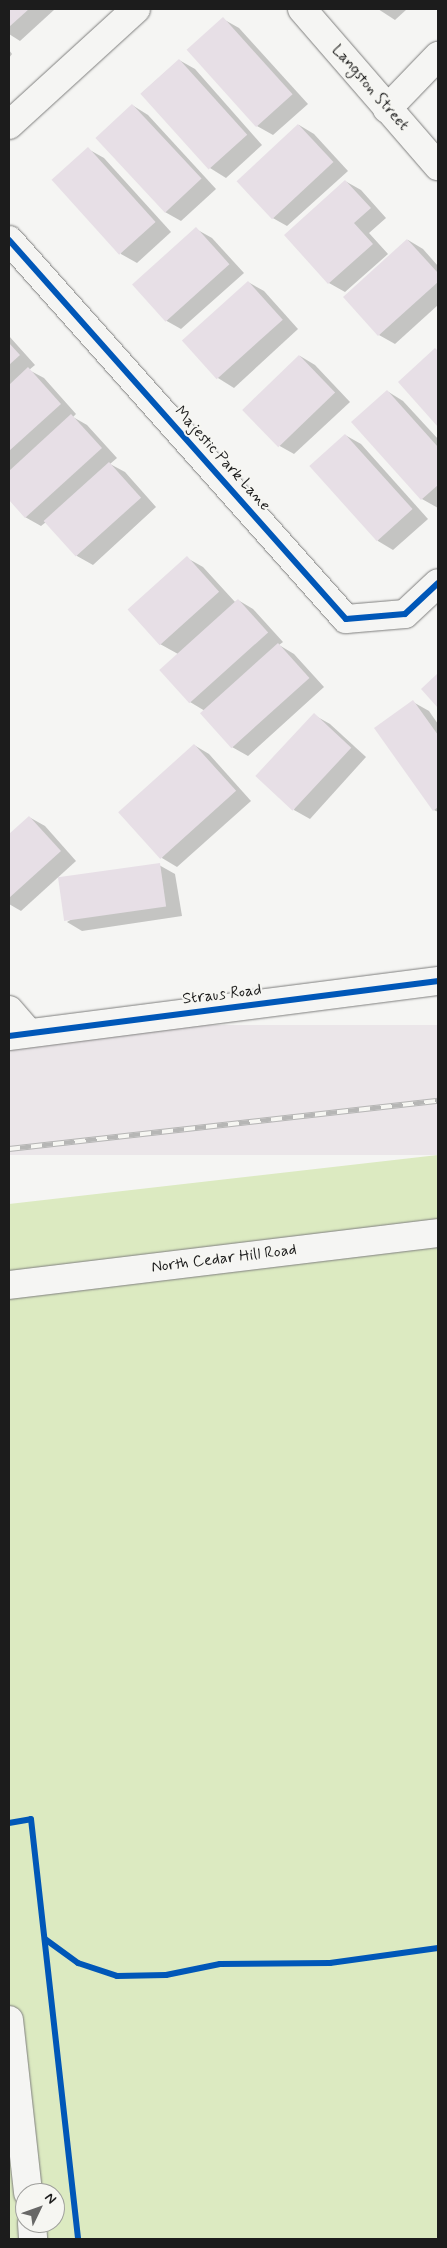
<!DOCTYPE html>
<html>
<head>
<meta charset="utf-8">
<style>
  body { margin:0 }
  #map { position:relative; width:447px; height:2248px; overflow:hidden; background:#f5f5f3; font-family:Mynerve,sans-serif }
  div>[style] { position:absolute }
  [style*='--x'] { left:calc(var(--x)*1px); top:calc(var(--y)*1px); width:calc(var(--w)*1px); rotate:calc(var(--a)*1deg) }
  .built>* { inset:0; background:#ebe6e9; transform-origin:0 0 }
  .green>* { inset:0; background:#dceac1 }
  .shadow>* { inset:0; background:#0003 }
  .building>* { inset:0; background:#e7dfe6; transform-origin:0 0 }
  .roads { filter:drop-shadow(0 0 1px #7e7e7d) drop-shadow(0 0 1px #7e7e7d) }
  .minor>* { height:28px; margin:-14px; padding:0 14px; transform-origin:14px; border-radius:14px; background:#f5f5f3 }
  .rail>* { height:5.5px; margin-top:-2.75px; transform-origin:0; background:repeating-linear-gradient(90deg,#f6f6f2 0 11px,#b6b6b5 0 22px); box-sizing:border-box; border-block:1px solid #b6b6b5 }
  .cycleway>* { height:6px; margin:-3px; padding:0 3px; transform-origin:3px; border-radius:3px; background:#0057b8 }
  span { translate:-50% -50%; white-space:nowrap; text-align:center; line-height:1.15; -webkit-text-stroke:4px #f6f6f2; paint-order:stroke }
  .street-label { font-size:16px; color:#1c1c1c }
  .frame { position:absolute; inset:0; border:10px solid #1c1c1c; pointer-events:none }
  .north { position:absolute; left:15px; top:2183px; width:50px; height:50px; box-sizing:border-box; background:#f6f6f2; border:1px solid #9f9f9c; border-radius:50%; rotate:48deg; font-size:14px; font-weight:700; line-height:20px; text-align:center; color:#1c1c1c }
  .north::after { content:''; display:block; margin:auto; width:18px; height:22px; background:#686867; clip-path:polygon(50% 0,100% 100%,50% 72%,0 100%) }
</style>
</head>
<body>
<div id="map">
  <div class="built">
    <div style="left:438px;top:1025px;width:130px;height:432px;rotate:90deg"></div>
  </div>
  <div class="green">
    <div style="clip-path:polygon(evenodd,438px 1155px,438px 2239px,9px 2239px,9px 1204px,438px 1155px,25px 2193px,55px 2193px,55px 2223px,25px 2223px,25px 2193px)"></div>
  </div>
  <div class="shadow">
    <div style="clip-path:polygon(9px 9px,55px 9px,20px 41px,9px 34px)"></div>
    <div style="clip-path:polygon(378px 9px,407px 9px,395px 20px)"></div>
    <div style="clip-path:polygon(223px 19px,239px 28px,308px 104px,273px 135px,257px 126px)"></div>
    <div style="clip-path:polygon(9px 50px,12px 54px,9px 58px)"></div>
    <div style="clip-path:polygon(179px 60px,195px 69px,262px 145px,226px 178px,210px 168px,142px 93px)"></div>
    <div style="clip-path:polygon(132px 105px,148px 115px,216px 189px,181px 221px,165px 212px)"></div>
    <div style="clip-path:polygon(299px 125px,314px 134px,348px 171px,287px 226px,271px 217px)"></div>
    <div style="clip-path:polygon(88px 149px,104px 158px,171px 232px,137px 263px,121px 254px)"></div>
    <div style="clip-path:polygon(345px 181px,361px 190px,386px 218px,369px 233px,388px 254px,345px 292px,329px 283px,286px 235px)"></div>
    <div style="clip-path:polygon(196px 229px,212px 238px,244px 273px,181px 329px,165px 320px)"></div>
    <div style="clip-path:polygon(408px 240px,423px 249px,438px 266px,438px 305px,395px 344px,379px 335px)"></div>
    <div style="clip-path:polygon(248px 282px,264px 291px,298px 329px,234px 388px,218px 378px,184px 341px)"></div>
    <div style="clip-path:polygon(9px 336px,35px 365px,29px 370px,44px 378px,76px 414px,73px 417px,87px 425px,117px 458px,110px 464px,125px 472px,156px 507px,93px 565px,77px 556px,46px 522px,41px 526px,25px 517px,9px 499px)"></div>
    <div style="clip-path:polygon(435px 350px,438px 351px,438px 425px,399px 382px)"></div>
    <div style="clip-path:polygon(300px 356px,315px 365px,350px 402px,294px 454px,278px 445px)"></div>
    <div style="clip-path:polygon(387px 391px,403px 401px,438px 439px,438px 508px,422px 499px,353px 422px)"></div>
    <div style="clip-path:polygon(345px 435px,361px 444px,428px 519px,393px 550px,378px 541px)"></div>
    <div style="clip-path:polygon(187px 558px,203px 567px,235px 602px,238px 600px,253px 609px,283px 642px,279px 645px,294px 654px,324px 687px,248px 756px,232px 747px,205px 711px,190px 702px,178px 654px,160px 644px,129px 610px)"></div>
    <div style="clip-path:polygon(413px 702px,429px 711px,438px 724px,438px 812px,434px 810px)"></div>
    <div style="clip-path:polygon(314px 715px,330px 724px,366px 757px,310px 819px,294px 810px)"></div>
    <div style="clip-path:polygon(194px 745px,209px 754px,251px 801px,177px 867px,162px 858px)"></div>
    <div style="clip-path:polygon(29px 817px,45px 826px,76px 861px,21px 911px,9px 904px,9px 836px)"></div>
    <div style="clip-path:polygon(159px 865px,175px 874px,182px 916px,82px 931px,67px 922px)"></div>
  </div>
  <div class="building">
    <div style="clip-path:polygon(9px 9px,29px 9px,9px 27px)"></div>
    <div style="left:223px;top:17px;width:104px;height:49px;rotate:48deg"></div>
    <div style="left:179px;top:59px;width:102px;height:52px;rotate:48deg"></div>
    <div style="left:132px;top:104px;width:102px;height:50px;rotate:47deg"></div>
    <div style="left:298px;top:124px;width:52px;height:84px;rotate:47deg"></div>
    <div style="left:88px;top:147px;width:101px;height:49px;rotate:48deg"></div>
    <div style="clip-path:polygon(345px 180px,371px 208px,354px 223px,373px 244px,328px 284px,284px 235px)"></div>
    <div style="left:196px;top:227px;width:50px;height:86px;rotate:48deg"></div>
    <div style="clip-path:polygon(407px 239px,438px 273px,438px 282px,378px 336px,343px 297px)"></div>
    <div style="left:248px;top:281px;width:52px;height:89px;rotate:48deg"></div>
    <div style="clip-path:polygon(9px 343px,20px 355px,9px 365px)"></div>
    <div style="clip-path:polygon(435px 348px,438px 351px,438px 427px,398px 382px)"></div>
    <div style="left:299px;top:355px;width:52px;height:79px;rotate:46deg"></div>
    <div style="clip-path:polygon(28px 367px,61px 404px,9px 451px,9px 385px)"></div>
    <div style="clip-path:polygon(387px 390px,438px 447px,438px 485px,421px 500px,351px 422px)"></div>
    <div style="clip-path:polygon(71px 414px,102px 448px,25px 518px,9px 500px,9px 471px)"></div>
    <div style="left:345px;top:434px;width:101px;height:48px;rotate:48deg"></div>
    <div style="left:109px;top:462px;width:48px;height:88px;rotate:48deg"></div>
    <div style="left:187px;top:556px;width:48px;height:80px;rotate:48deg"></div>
    <div style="left:238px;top:599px;width:45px;height:106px;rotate:48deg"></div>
    <div style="left:278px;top:643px;width:47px;height:105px;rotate:48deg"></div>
    <div style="clip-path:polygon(438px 673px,438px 708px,421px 689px)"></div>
    <div style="clip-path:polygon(413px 700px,438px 735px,438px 807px,433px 811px,374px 728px)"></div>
    <div style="left:314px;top:713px;width:51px;height:86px;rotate:43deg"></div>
    <div style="left:194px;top:744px;width:63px;height:102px;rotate:48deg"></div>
    <div style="clip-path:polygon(29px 816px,61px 851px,9px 898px,9px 834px)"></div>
    <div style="left:160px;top:863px;width:44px;height:103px;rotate:82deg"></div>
  </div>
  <div class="roads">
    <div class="minor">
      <div style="--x:302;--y:9;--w:208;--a:49.1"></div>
      <div style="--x:387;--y:109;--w:74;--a:-46.1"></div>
      <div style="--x:9;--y:125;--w:172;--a:-42.4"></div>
      <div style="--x:9;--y:240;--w:507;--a:48.36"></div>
      <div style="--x:346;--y:619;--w:59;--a:-4.8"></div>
      <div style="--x:405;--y:614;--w:45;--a:-43.2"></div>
      <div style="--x:9;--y:1010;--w:30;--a:49"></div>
      <div style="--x:9;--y:1036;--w:433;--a:-7.3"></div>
      <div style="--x:9;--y:1285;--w:432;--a:-6.9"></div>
      <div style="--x:9;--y:2020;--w:174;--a:83.7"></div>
      <div style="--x:32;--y:2223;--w:16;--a:86"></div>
    </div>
  </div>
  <div class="rail">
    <div style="--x:9;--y:1149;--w:432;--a:-6.4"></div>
  </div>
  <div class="cycleway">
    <div style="--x:9;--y:240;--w:507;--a:48.36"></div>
    <div style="--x:346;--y:619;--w:59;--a:-4.8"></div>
    <div style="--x:405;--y:614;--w:45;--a:-43.2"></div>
    <div style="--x:9;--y:1036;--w:433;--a:-7.3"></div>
    <div style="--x:9;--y:1823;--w:22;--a:-10"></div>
    <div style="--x:31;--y:1819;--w:423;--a:83.6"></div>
    <div style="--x:45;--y:1939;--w:41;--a:36"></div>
    <div style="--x:78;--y:1963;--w:41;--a:18.4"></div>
    <div style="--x:117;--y:1976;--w:49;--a:-1.2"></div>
    <div style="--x:166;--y:1975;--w:55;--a:-11.5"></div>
    <div style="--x:220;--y:1964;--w:110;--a:-0.5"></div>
    <div style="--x:330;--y:1963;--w:109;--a:-7.9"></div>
  </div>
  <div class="street-label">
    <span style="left:370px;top:88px;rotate:49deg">Langston Street</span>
    <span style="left:222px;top:459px;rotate:48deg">Majestic Park Lane</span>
    <span style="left:222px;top:995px;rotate:-7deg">Straus Road</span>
    <span style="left:224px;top:1259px;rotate:-7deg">North Cedar Hill Road</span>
  </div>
  <div class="frame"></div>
  <div class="north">N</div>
</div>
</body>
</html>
